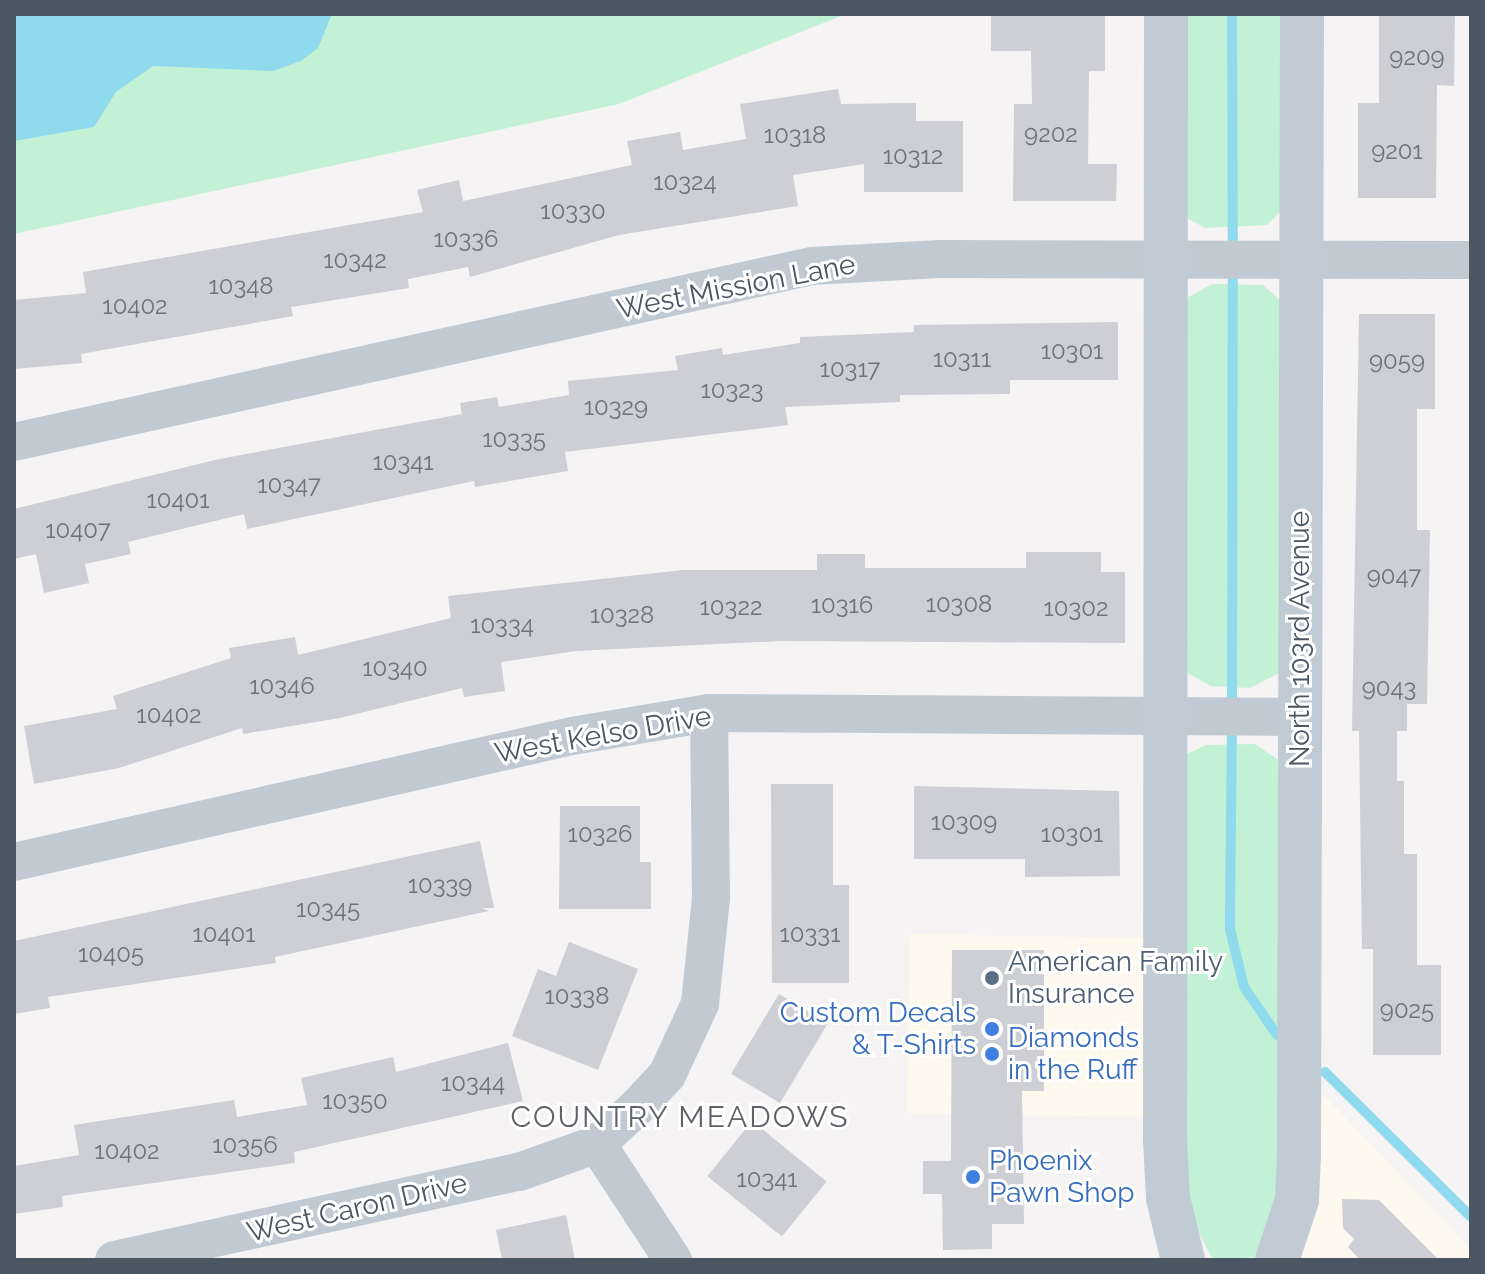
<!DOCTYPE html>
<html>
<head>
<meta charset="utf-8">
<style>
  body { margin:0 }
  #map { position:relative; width:1485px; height:1274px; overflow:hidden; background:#f5f3f3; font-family:Raleway,sans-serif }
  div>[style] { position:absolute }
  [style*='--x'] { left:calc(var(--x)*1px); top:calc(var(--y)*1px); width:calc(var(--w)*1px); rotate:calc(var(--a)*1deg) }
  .commercial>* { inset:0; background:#fdf9ef; transform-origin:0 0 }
  .green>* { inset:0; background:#c3f1d5 }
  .water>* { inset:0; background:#90daee }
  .stream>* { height:10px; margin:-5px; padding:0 5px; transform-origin:5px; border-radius:5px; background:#90daee }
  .building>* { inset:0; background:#cdcfd5; transform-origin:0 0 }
  .street>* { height:38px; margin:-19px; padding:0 19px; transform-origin:19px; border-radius:19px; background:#c1cad2 }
  .secondary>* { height:44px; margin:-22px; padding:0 22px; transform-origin:22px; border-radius:22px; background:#c1cbd6 }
  .dots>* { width:22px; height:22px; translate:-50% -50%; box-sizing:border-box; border:4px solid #fff; border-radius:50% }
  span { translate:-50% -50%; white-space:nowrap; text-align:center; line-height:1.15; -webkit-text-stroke:6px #fff; paint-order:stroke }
  .number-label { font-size:24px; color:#6b747e }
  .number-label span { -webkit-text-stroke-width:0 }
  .street-label { font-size:28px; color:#4a5661 }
  .service-label { font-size:28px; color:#4e5e75 }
  .left { translate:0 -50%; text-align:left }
  .shop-label { font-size:28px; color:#366cbe }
  .right { translate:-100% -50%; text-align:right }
  .neighbourhood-label { font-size:30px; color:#5f6368; letter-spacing:2px }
  .frame { position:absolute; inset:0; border:16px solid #4a5661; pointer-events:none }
</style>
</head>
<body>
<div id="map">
  <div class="commercial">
    <div style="left:910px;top:934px;width:236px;height:179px;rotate:1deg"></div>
    <div style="clip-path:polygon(1314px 1085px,1471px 1249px,1471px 1260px,1292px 1260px)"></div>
  </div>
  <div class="green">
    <div style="clip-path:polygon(14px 14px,846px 14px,619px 104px,14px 234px)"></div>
    <div style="clip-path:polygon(1180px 14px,1284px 14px,1284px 208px,1267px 225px,1205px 228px,1187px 218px)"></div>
    <div style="clip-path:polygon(1212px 284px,1263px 285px,1284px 304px,1283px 671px,1250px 688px,1211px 686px,1184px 671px,1185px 299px)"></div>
    <div style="clip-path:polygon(1255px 744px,1284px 764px,1288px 1172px,1257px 1257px,1213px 1260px,1185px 1206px,1187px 754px,1206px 745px)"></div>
  </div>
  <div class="water">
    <div style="clip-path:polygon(14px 14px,332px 14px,318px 48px,301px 61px,273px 71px,153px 66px,116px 92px,94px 127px,14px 141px)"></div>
  </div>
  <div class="stream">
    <div style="--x:1232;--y:14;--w:238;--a:89.8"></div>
    <div style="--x:1232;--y:708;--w:440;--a:-89.9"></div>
    <div style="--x:1232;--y:724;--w:205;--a:90.6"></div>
    <div style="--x:1230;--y:929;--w:60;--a:76.4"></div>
    <div style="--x:1244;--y:987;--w:58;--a:55.5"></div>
    <div style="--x:1325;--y:1072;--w:206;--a:44.8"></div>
  </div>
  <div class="building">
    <div style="clip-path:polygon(991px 14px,1105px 14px,1105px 71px,1089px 71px,1088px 164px,1117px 164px,1116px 201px,1013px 201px,1014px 104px,1032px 104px,1031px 51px,991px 51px)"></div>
    <div style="clip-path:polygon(1379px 14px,1455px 14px,1454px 86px,1437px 85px,1436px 198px,1358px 198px,1358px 103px,1379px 103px)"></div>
    <div style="clip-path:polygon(838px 89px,841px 104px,916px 103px,916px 121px,963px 121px,963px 192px,864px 192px,864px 164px,793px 175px,798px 206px,619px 235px,470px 277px,468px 267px,408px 279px,409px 288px,291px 307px,293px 316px,81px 354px,82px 363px,14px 369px,14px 300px,86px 293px,83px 272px,423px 212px,417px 190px,459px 180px,463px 201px,632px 165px,627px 141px,680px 132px,683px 150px,746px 139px,740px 104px)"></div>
    <div style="clip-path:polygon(1359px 314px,1435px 314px,1435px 409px,1417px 409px,1417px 530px,1430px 530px,1427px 704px,1407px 704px,1407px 731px,1397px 731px,1397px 781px,1404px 781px,1404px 854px,1417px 854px,1417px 965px,1441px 965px,1441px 1055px,1373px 1055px,1373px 949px,1362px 949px,1359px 731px,1352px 731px)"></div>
    <div style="clip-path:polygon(1118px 322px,1118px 380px,1010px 380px,1010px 394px,900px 395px,900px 402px,785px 407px,788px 425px,565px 452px,568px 471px,475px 487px,474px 481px,247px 529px,244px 514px,128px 542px,131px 554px,85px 564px,89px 583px,44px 593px,36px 554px,14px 559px,14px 509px,219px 459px,462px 414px,460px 403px,497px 397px,499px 407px,569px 395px,568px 381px,678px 370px,675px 356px,722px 348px,723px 355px,800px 343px,800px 337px,914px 332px,914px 325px)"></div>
    <div style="clip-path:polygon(1026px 552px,1101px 552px,1101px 572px,1125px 572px,1125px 643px,780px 641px,576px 651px,501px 662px,505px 691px,464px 697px,462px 688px,340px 718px,243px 734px,242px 728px,119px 768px,34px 784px,24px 726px,117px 709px,113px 696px,231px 658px,229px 648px,295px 637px,298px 655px,451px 618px,448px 596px,683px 570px,817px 570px,817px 554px,865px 554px,865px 568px,1026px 568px)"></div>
    <div style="clip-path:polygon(771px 784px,833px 784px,833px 885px,849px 885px,849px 983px,772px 983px)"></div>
    <div style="clip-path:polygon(914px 786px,1119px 791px,1120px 876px,1025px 877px,1025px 859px,914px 859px)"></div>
    <div style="clip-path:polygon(560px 806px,640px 806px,640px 862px,651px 862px,651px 909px,559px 909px)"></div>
    <div style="clip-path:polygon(480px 841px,494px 908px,482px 908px,489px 911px,275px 957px,276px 963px,48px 997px,50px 1008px,14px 1014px,14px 941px)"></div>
    <div style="clip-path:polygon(569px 942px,638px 969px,598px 1070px,512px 1036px,538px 969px,556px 976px)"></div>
    <div style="clip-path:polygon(952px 950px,1044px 950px,1044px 1091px,1022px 1091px,1024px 1224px,992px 1224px,992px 1249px,943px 1250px,942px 1194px,923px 1194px,923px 1161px,951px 1161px)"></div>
    <div style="left:779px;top:994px;width:57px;height:93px;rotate:31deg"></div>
    <div style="clip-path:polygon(508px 1043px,523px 1101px,294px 1152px,295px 1163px,62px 1196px,63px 1207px,14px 1214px,14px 1166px,79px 1155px,74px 1125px,234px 1100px,237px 1117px,307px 1105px,301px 1078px,393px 1057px,396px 1072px)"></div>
    <div style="left:752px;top:1121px;width:96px;height:71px;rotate:39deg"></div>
    <div style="clip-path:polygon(1342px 1199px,1379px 1200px,1439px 1260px,1360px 1260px,1348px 1247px,1354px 1239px,1343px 1228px)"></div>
    <div style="clip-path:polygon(566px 1215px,575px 1260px,502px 1260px,496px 1230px)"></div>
  </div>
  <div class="street">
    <div style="--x:14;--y:442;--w:817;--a:-12.44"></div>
    <div style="--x:812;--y:266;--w:128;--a:-3.1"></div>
    <div style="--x:940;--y:259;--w:531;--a:0.11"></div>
    <div style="--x:14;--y:862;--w:572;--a:-12.72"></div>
    <div style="--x:572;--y:736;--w:139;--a:-9.5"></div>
    <div style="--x:709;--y:713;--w:591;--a:0.39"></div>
    <div style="--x:597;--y:1144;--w:139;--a:56.8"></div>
    <div style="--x:114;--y:1260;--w:414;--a:-12.3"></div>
    <div style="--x:519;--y:1172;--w:83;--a:-19.7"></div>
    <div style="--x:597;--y:1144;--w:53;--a:-42.7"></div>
    <div style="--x:636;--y:1108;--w:45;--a:-46.8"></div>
    <div style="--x:667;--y:1075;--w:78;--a:-65.1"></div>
    <div style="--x:700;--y:1004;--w:107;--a:-84.1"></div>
    <div style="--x:711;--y:898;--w:185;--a:-90.6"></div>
  </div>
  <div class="secondary">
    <div style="--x:1166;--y:14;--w:1126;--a:90.05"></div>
    <div style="--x:1165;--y:1140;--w:58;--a:87"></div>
    <div style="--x:1168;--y:1198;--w:64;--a:76.4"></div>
    <div style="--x:1277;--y:1260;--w:63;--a:-71.6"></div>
    <div style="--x:1297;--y:1200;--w:45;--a:-87.5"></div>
    <div style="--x:1299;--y:1155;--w:1141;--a:-89.85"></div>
  </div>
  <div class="dots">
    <div style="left:992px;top:978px;background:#5c6f8a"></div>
    <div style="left:992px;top:1029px;background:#3f7fe0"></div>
    <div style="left:992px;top:1054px;background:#3f7fe0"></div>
    <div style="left:973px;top:1177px;background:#3f7fe0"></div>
  </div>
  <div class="number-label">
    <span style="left:1417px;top:57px">9209</span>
    <span style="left:1051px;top:134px">9202</span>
    <span style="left:795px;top:135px">10318</span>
    <span style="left:1397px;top:151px">9201</span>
    <span style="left:913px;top:156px">10312</span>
    <span style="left:685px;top:182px">10324</span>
    <span style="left:573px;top:211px">10330</span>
    <span style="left:466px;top:239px">10336</span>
    <span style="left:355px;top:260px">10342</span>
    <span style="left:241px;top:286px">10348</span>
    <span style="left:135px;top:306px">10402</span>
    <span style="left:1072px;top:351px">10301</span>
    <span style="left:962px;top:359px">10311</span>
    <span style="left:1397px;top:361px">9059</span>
    <span style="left:850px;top:369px">10317</span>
    <span style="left:732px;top:390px">10323</span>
    <span style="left:616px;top:407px">10329</span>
    <span style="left:514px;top:439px">10335</span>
    <span style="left:403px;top:462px">10341</span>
    <span style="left:289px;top:485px">10347</span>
    <span style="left:178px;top:500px">10401</span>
    <span style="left:78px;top:530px">10407</span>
    <span style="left:1394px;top:576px">9047</span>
    <span style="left:959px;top:604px">10308</span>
    <span style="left:842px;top:605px">10316</span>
    <span style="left:731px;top:607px">10322</span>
    <span style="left:1076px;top:608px">10302</span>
    <span style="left:622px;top:615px">10328</span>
    <span style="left:502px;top:625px">10334</span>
    <span style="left:395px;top:668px">10340</span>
    <span style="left:282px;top:686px">10346</span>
    <span style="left:1389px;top:688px">9043</span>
    <span style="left:169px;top:715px">10402</span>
    <span style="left:964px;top:822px">10309</span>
    <span style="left:600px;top:834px">10326</span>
    <span style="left:1072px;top:834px">10301</span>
    <span style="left:440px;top:885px">10339</span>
    <span style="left:328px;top:909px">10345</span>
    <span style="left:224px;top:934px">10401</span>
    <span style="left:810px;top:934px">10331</span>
    <span style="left:111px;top:954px">10405</span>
    <span style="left:577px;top:996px">10338</span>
    <span style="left:1407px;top:1010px">9025</span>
    <span style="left:473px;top:1083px">10344</span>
    <span style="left:355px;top:1101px">10350</span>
    <span style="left:245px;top:1145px">10356</span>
    <span style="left:127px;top:1151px">10402</span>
    <span style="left:767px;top:1179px">10341</span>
  </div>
  <div class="street-label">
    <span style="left:736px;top:287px;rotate:-11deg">West Mission Lane</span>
    <span style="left:1300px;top:639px;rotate:-90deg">North 103rd Avenue</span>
    <span style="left:603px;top:735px;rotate:-10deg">West Kelso Drive</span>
    <span style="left:357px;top:1208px;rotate:-13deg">West Caron Drive</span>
  </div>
  <div class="service-label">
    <span class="left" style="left:1008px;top:978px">American Family<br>Insurance</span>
  </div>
  <div class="shop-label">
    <span class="right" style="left:976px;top:1029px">Custom Decals<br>&amp; T-Shirts</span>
    <span class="left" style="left:1008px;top:1054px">Diamonds<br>in the Ruff</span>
    <span class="left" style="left:989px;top:1177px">Phoenix<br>Pawn Shop</span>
  </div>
  <div class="neighbourhood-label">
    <span style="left:680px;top:1117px">COUNTRY MEADOWS</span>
  </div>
  <div class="frame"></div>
</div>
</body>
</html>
